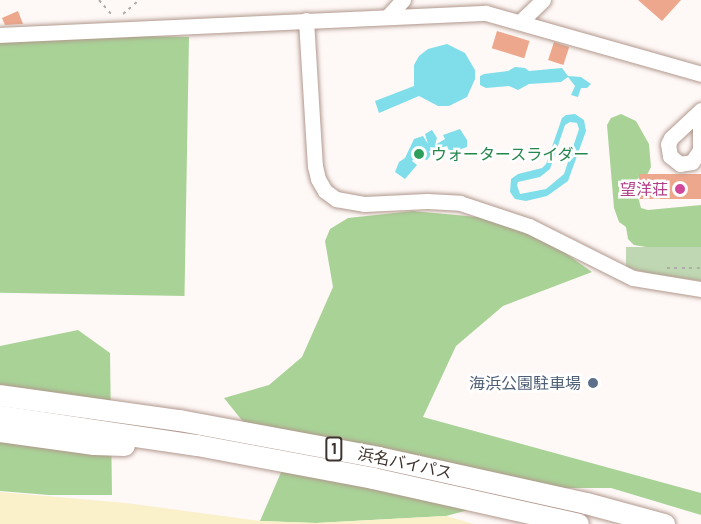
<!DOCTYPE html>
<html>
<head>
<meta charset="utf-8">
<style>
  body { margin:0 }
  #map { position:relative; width:701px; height:524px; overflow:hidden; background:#fef8f6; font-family:Barlow,"Noto Sans JP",sans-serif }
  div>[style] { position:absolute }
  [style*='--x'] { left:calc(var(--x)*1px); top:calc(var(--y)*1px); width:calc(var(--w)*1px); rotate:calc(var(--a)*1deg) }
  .green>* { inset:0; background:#bfd8b3 }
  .forest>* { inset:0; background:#a9d297; transform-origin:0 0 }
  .sand>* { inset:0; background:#faf0ca }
  .water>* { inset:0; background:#7fdeea }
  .building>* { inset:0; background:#eda78c; transform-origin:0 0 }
  .path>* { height:2px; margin-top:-1px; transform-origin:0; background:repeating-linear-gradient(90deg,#b2aba7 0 3px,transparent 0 7.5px) }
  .roads { filter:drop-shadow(0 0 2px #b1988d) drop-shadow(0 0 2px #b1988d) }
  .minor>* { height:15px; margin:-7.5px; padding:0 7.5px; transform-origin:7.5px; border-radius:7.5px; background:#fff }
  .highway>* { height:21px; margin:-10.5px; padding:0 10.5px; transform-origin:10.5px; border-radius:10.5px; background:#fff }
  .dots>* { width:16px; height:16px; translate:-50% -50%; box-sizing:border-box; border:3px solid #fff; border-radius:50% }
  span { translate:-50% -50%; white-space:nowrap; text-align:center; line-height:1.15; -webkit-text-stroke:5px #fff; paint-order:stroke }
  .shield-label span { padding:2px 4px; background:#fff; border:2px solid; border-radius:4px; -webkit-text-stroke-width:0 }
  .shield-label { font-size:15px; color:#3e342f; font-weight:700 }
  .leisure-label { font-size:16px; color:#27864d }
  .left { translate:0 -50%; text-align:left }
  .hotel-label { font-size:16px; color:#b23c85 }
  .right { translate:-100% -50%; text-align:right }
  .service-label { font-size:16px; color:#4e5e75 }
  .street-label { font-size:16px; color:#3e342f }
</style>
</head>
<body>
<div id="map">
  <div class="green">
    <div style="clip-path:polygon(626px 247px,701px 247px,701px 281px,647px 273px,626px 267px)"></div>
  </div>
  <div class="forest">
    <div style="left:189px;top:37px;width:259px;height:189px;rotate:91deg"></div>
    <div style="clip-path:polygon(621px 114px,636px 121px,649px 144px,651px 167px,647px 175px,639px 177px,635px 185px,641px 208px,648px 210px,701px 205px,701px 247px,646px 247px,634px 245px,628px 239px,626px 227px,619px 222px,614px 208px,607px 125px,611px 118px)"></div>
    <div style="clip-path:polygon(413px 211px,499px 219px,554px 245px,592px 272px,503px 306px,456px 346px,423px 417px,701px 493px,701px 515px,611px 488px,551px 488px,446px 516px,316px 523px,260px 521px,282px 470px,224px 398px,269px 385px,302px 357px,333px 287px,325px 241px,330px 229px,348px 218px)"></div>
    <div style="clip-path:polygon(78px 330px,110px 353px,112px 495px,49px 495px,0 491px,0 346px)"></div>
  </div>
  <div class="sand">
    <div style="clip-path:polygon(0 492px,126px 503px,260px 521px,316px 523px,446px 516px,474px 524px,0 524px)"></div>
  </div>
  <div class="water">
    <div style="clip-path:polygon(447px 44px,465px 53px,475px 70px,475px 79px,467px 97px,449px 106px,438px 106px,419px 96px,379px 113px,375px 101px,414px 86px,414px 65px,419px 56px,428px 49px)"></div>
    <div style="clip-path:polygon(515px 67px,525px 68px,529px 71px,562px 68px,568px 76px,581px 77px,591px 84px,587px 88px,581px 88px,578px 97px,571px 95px,575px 86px,568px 77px,561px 82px,529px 84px,518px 90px,509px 86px,486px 88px,480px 85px,480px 76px,484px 74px,508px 71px)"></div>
    <div style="clip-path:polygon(evenodd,575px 114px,584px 120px,586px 131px,568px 181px,547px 196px,526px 201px,515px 199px,510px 192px,511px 179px,518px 174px,542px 168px,546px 164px,562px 118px,566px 115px,575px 114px,570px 122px,577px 123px,579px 129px,564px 174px,546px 189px,520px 194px,517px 185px,518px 182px,540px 177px,550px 169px,565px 125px,570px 122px)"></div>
    <div style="clip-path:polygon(460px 129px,467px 140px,467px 147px,450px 153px,447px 146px,429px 151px,431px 155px,427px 160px,415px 157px,412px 161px,417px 165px,405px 179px,395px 172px,399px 162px,405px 158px,414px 139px,423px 136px,428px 144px,425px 134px,432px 130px,437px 138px,435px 145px,445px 139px,443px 135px)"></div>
  </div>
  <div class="building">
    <div style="clip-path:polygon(638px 0,681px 0,662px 21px)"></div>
    <div style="clip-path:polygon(18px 11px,23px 24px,5px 25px,2px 18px)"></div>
    <div style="left:497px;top:31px;width:34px;height:18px;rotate:17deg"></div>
    <div style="left:554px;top:42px;width:16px;height:19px;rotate:18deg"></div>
    <div style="left:701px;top:174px;width:25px;height:62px;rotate:90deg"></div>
  </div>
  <div class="path">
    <div style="--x:99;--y:0;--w:21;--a:49"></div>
    <div style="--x:123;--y:14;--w:21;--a:-41"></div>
    <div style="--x:667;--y:268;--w:34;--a:0"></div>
  </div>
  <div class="roads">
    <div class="minor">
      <div style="--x:388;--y:16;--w:22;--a:-47"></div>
      <div style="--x:306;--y:20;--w:146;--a:86.5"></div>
      <div style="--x:315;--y:166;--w:13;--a:77"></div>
      <div style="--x:318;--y:179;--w:14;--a:60"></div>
      <div style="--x:325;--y:191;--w:14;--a:36"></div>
      <div style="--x:336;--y:199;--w:28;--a:10"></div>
      <div style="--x:364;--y:204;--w:63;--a:-2.7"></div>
      <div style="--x:427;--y:201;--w:33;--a:3"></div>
      <div style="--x:460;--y:203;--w:73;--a:18.4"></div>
      <div style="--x:529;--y:226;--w:116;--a:26.6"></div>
      <div style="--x:633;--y:278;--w:69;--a:9.2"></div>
      <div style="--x:520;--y:22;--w:32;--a:-44"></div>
      <div style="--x:0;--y:35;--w:486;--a:-2.6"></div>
      <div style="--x:486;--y:13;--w:223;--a:15.8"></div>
      <div style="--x:700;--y:112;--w:38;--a:90"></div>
      <div style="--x:700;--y:150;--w:14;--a:124"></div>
      <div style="--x:692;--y:162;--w:12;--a:171"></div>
      <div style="--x:680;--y:164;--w:13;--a:-141"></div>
      <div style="--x:670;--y:156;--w:12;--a:-99"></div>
      <div style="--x:668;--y:144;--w:7;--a:-63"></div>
      <div style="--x:671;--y:138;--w:41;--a:-43"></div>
    </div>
    <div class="highway">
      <div style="--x:0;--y:395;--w:181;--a:8"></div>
      <div style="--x:179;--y:420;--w:202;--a:10.5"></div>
      <div style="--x:378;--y:457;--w:213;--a:12.5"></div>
      <div style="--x:586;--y:503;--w:81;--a:15.1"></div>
      <div style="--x:0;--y:416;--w:199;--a:8.4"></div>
      <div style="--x:197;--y:445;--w:179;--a:10.6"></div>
      <div style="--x:373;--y:478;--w:210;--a:12.6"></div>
      <div style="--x:0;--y:431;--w:95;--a:7.9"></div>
      <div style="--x:94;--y:444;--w:30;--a:2"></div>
    </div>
  </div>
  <div class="dots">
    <div style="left:419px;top:154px;background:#2e9e5b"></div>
    <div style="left:680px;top:189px;background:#d1479c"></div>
    <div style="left:593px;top:383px;background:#5c6f8a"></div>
  </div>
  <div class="shield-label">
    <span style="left:334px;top:449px">1</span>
  </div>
  <div class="leisure-label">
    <span class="left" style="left:431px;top:154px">ウォータースライダー</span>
  </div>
  <div class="hotel-label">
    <span class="right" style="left:668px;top:189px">望洋荘</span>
  </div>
  <div class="service-label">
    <span class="right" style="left:581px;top:383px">海浜公園駐車場</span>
  </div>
  <div class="street-label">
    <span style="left:405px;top:463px;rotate:12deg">浜名バイパス</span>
  </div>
</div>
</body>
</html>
